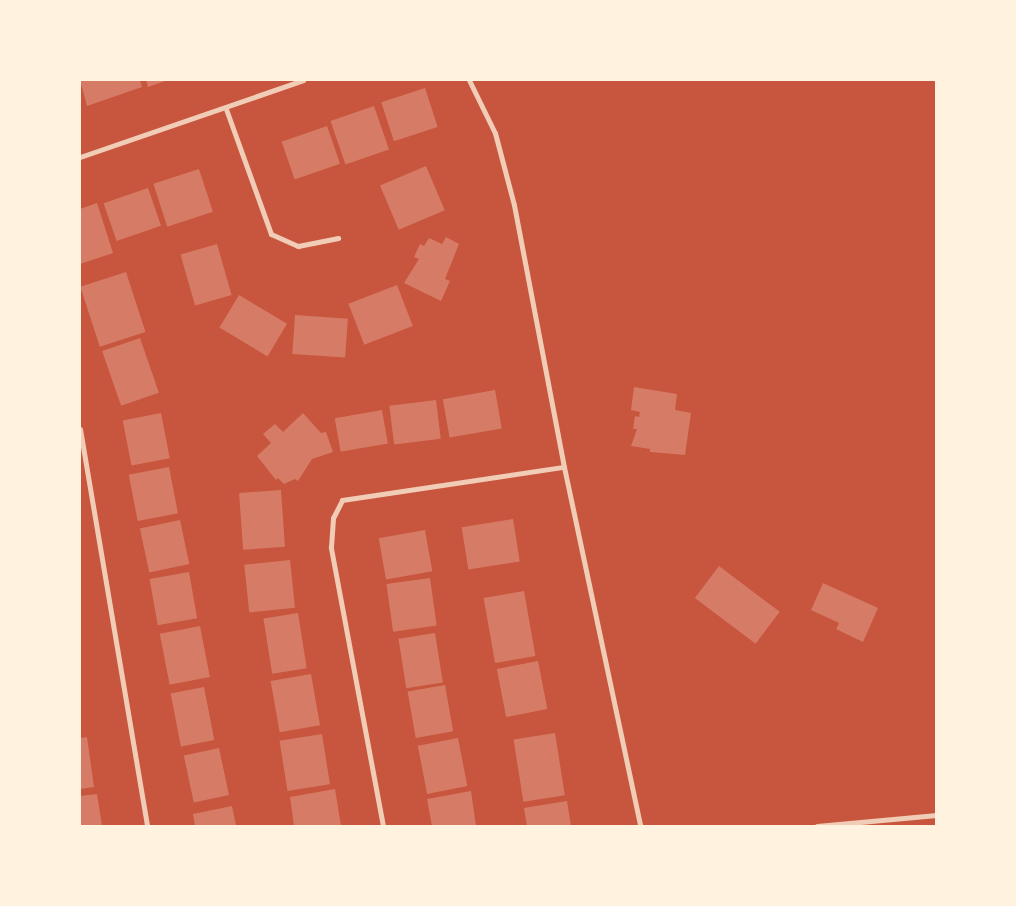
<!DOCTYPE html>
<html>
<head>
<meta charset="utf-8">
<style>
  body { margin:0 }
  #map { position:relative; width:1016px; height:906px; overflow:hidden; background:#c8553d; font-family:Signika,sans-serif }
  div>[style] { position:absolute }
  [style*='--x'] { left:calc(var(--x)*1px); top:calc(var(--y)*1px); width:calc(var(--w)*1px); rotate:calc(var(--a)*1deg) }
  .building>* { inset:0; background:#d67c66; transform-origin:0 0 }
  .minor>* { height:5px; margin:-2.5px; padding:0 2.5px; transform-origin:2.5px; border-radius:2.5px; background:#f1ccb7 }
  span { translate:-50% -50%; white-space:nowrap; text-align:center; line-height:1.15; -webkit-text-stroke:4.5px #fff3e0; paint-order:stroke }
  .frame { position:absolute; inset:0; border:81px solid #fff3e0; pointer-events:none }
</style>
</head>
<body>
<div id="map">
  <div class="building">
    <div style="clip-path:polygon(80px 80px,140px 80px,142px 87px,87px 106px)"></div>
    <div style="clip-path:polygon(146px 80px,168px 80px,148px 87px)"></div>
    <div style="left:425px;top:88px;width:41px;height:46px;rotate:72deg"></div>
    <div style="left:374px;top:106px;width:46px;height:46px;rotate:71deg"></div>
    <div style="left:327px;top:126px;width:40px;height:48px;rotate:71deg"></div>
    <div style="left:426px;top:166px;width:48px;height:50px;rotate:67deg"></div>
    <div style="left:199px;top:169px;width:45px;height:48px;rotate:72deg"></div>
    <div style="left:148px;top:188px;width:40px;height:47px;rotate:71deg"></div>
    <div style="clip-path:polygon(97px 203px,113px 253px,80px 264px,80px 209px)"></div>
    <div style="clip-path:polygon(446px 237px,459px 244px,445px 279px,450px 281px,441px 301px,404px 283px,419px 259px,414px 257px,420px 244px,424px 246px,429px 238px,442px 244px)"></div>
    <div style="left:217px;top:244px;width:53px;height:38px;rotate:74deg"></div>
    <div style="left:126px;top:272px;width:63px;height:48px;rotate:72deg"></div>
    <div style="left:397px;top:285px;width:44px;height:52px;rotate:69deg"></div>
    <div style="left:239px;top:295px;width:56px;height:38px;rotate:31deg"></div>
    <div style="left:295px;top:315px;width:53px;height:39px;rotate:4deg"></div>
    <div style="left:140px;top:338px;width:58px;height:40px;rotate:71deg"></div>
    <div style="clip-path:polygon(634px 387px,677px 394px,675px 410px,691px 413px,685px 455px,650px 452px,650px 449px,631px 446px,637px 429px,633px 429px,635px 416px,639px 417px,640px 412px,631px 410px)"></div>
    <div style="left:495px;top:390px;width:39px;height:53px;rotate:80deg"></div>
    <div style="left:436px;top:400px;width:39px;height:47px;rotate:83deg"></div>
    <div style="left:382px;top:410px;width:34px;height:48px;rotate:80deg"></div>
    <div style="left:161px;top:413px;width:46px;height:39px;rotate:79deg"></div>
    <div style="clip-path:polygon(303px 413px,321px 433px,326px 432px,333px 452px,312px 459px,298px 481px,295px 479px,284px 484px,278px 478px,276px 480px,257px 456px,271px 443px,263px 434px,275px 424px,283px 432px)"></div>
    <div style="left:169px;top:467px;width:47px;height:41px;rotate:79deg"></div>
    <div style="left:281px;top:490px;width:57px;height:42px;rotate:86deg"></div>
    <div style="left:513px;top:519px;width:43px;height:52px;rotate:81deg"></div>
    <div style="left:180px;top:520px;width:45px;height:41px;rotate:78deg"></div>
    <div style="left:425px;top:530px;width:42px;height:47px;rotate:80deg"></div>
    <div style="left:290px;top:560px;width:48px;height:46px;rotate:84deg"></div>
    <div style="left:719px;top:566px;width:76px;height:40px;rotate:37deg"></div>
    <div style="left:189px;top:572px;width:47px;height:40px;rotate:80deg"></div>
    <div style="left:430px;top:578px;width:48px;height:44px;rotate:82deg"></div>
    <div style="clip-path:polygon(823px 583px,878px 608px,863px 642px,836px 629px,839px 623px,811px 610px)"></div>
    <div style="left:524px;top:591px;width:66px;height:41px;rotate:80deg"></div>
    <div style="left:298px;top:613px;width:56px;height:35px;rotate:81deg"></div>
    <div style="left:200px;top:626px;width:52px;height:41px;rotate:79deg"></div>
    <div style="left:435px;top:633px;width:50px;height:37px;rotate:81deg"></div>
    <div style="left:538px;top:661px;width:49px;height:42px;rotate:79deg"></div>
    <div style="left:311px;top:674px;width:52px;height:41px;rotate:80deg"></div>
    <div style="left:445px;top:685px;width:47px;height:38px;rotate:80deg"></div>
    <div style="left:204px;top:687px;width:54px;height:34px;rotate:79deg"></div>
    <div style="left:555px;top:733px;width:63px;height:42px;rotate:81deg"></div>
    <div style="left:322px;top:734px;width:51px;height:43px;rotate:81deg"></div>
    <div style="clip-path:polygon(87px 737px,94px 787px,80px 789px,80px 738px)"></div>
    <div style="left:458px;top:738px;width:49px;height:41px;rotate:79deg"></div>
    <div style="left:219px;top:748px;width:48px;height:36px;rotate:78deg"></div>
    <div style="clip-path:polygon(335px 789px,341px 826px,294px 826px,290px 797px)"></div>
    <div style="clip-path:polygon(471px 791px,476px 826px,432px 826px,427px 799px)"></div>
    <div style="clip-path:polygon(97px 794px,102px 826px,80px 826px,80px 796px)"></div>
    <div style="clip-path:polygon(567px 801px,571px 826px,527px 826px,524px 808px)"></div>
    <div style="clip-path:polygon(232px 806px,236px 826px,195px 826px,193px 814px)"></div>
  </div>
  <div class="minor">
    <div style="--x:469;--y:80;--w:59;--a:63.9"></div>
    <div style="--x:495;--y:133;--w:74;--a:75.2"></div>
    <div style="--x:514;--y:205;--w:267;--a:79.2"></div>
    <div style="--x:564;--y:467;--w:367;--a:78"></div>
    <div style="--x:226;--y:109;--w:133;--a:70.2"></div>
    <div style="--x:271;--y:234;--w:30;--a:24"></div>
    <div style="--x:298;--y:246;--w:41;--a:-11.3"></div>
    <div style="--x:80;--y:157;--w:236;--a:-19"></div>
    <div style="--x:80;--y:429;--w:403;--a:80.4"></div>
    <div style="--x:383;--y:826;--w:284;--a:-100.6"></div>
    <div style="--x:331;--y:547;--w:29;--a:-86"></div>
    <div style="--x:333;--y:518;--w:20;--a:-63"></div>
    <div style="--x:342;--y:500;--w:224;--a:-8.5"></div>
    <div style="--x:817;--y:826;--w:120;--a:-5.3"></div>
  </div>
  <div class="frame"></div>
</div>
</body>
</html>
